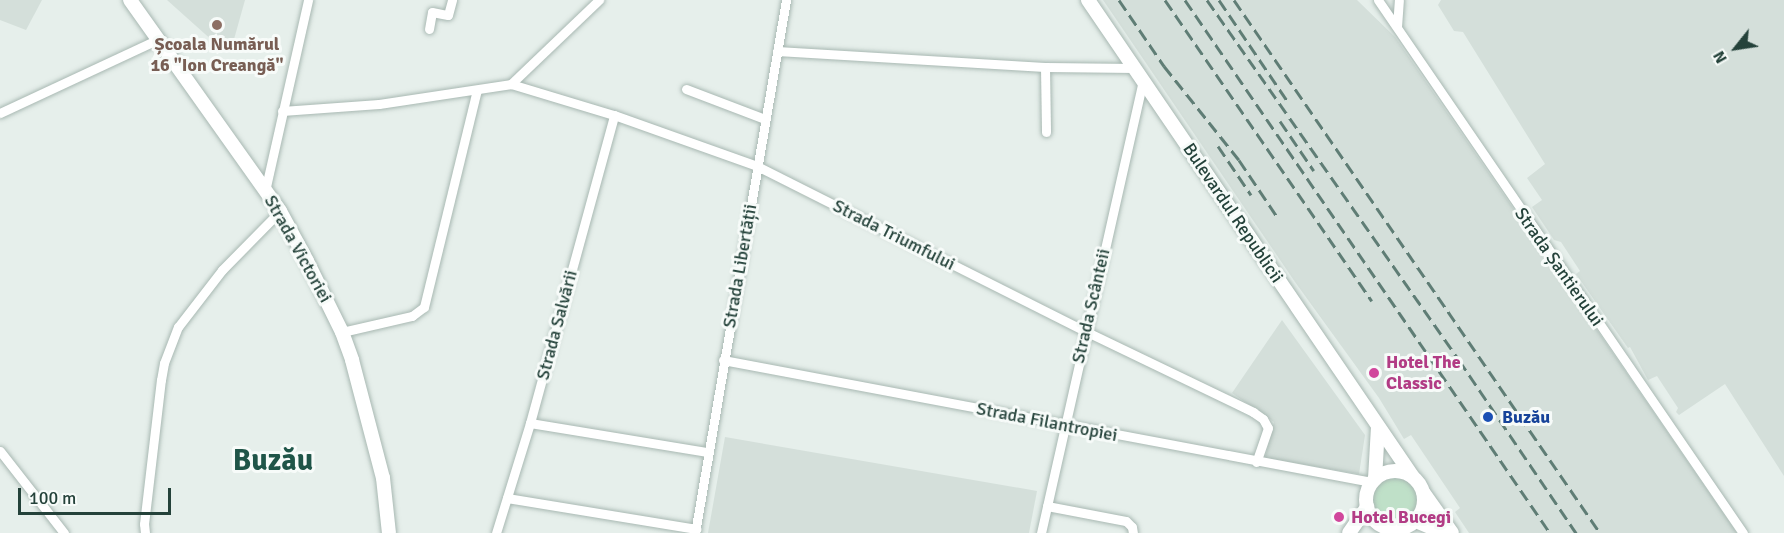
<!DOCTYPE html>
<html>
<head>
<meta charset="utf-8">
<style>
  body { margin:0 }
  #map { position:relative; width:1784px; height:533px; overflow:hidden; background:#e6efeb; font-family:Signika,sans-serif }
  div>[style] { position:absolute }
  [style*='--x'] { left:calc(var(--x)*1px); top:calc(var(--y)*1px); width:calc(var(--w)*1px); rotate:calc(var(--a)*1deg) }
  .built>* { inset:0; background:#d4dfda }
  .green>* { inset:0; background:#bfe0c8 }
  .round { border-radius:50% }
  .roads { filter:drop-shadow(0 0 2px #a8b8b2) drop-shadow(0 0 2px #a8b8b2) }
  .street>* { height:9px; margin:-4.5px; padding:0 4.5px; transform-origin:4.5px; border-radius:4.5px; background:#fff }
  .secondary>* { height:14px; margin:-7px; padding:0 7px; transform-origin:7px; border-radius:7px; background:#fff }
  .secondary>.ring { margin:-7px; padding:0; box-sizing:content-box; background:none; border:14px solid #fff; border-radius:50% }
  .rail>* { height:3px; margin-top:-1.5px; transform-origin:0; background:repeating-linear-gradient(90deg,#5f7d75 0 12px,transparent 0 18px) }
  .dots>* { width:16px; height:16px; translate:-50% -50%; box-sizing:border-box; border:3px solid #f7fbf9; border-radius:50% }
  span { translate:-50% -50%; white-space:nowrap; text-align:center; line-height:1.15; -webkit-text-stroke:6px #f7fbf9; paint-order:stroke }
  .education-label { font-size:18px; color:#785e54; font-weight:700 }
  .street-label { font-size:18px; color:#24423a }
  .hotel-label { font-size:18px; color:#b23c85; font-weight:700 }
  .left { translate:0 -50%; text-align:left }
  .transit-label { font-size:18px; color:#164399; font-weight:700 }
  .town-label { font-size:30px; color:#1f5548; font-weight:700 }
  .north { position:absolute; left:1706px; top:18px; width:60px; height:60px; -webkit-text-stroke:4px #f7fbf9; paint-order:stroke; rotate:240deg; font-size:16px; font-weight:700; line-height:24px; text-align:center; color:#24423a }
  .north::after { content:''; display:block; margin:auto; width:21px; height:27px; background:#24423a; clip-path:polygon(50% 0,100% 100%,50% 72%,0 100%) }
  .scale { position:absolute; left:18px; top:488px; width:153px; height:27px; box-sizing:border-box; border:3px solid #24423a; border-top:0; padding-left:8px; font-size:18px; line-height:21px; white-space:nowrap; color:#24423a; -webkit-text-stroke:4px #f7fbf9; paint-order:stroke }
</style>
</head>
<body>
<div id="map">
  <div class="built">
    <div style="clip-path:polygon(0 0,42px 0,26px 30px,0 20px)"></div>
    <div style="clip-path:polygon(167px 0,245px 0,231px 50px,224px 51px)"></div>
    <div style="clip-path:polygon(1103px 0,1357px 0,1395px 37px,1737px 533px,1469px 533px,1455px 512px,1460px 508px,1411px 435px,1404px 439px,1379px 398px,1295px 282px)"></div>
    <div style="clip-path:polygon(1441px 0,1784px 0,1784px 476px,1725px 384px,1679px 415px,1676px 412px,1678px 408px,1657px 376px,1648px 380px,1630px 347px,1628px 348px,1576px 274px,1580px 271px,1561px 242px,1554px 240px,1532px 207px,1542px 200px,1527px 178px,1545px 164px,1463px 32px,1454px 31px,1438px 5px)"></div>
    <div style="clip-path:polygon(1282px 320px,1365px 435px,1359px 474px,1265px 458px,1274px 422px,1232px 393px)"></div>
    <div style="clip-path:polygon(725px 437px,1037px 491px,1029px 533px,708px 533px)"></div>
  </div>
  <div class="green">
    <div class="round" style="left:1373px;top:478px;width:44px;height:44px"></div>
  </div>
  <div class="roads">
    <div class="street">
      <div style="--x:1378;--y:0;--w:646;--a:55.6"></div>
      <div style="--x:1397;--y:27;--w:27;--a:-86"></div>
      <div style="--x:429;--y:29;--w:17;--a:-80"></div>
      <div style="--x:432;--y:12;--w:16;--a:11"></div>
      <div style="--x:448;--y:15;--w:16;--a:-75"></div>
      <div style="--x:777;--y:51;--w:268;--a:3.4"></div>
      <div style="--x:1045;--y:67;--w:90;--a:0.6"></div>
      <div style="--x:1045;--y:67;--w:65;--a:89.1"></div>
      <div style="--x:511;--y:84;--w:108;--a:16.8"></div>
      <div style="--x:614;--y:115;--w:152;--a:19.6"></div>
      <div style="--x:757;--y:166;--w:367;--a:26.7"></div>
      <div style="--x:1085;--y:331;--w:187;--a:25.7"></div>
      <div style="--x:1253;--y:412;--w:12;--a:35"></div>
      <div style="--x:1263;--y:419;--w:10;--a:61"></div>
      <div style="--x:1268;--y:428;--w:36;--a:109"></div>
      <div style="--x:686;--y:89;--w:85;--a:20.8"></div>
      <div style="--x:282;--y:111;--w:97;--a:-4.1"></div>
      <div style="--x:379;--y:104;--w:134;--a:-8.6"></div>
      <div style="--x:511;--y:84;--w:122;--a:-43.7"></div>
      <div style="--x:0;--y:113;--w:175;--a:-25"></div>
      <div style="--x:265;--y:191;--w:196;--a:-77.3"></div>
      <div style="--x:342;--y:332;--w:72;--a:-12.9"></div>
      <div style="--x:412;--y:316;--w:15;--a:-37"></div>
      <div style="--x:424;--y:307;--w:223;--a:-76.3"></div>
      <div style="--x:723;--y:360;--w:660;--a:10.65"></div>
      <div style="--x:530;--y:423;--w:180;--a:9.3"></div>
      <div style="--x:0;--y:451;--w:104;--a:52"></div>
      <div style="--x:507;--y:498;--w:192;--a:9.3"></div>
      <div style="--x:1047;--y:506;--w:80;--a:10.8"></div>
      <div style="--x:1126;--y:521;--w:8;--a:45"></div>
      <div style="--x:1132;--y:527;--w:6;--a:81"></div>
      <div style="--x:145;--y:533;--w:9;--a:-96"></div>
      <div style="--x:144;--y:524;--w:145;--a:-83.3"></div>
      <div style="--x:161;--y:380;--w:17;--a:-80"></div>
      <div style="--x:164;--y:363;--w:39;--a:-69"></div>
      <div style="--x:178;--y:327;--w:72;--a:-52.3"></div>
      <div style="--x:222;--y:270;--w:83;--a:-45.5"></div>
      <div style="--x:496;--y:533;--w:115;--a:-72.8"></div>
      <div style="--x:530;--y:423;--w:319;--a:-74.7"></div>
      <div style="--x:695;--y:533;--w:541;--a:-80.31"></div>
      <div style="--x:1041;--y:533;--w:464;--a:-77.3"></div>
    </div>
    <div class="secondary">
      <div style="--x:130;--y:0;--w:259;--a:54.6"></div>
      <div style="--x:280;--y:211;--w:57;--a:61.6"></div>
      <div style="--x:307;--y:261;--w:79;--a:63.8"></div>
      <div style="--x:342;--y:332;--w:30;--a:70"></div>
      <div style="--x:352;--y:360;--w:122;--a:75.3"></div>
      <div style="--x:383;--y:478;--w:55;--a:83.8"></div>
      <div style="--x:1088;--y:0;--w:577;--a:55.73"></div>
      <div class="ring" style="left:1366px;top:471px;width:44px;height:44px"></div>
      <div style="--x:1375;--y:479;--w:52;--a:-86.7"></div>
      <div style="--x:1423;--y:492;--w:50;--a:54.7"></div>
      <div style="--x:1416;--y:521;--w:30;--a:23"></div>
      <div style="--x:1349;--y:533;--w:32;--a:-55"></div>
    </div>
  </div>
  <div class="rail">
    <div style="--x:1119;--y:0;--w:80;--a:55.7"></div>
    <div style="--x:1164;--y:66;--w:120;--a:51.4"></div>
    <div style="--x:1239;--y:160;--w:70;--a:56.1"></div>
    <div style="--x:1165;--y:0;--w:365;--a:55.5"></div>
    <div style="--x:1185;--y:0;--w:646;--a:55.6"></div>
    <div style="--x:1207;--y:0;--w:439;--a:55"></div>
    <div style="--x:1459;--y:360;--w:209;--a:55.9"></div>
    <div style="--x:1219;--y:0;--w:123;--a:55.9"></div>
    <div style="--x:1234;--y:0;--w:647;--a:55.52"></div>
    <div style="--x:1280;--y:121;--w:60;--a:55.8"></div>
    <div style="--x:1218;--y:146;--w:59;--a:56"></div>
  </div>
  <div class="dots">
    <div style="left:217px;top:25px;background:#8d6e63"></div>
    <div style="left:1374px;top:373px;background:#d1479c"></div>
    <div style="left:1488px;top:417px;background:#1a4fb4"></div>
    <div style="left:1339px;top:517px;background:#d1479c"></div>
  </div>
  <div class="education-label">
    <span style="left:217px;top:55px">Școala Numărul<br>16 "Ion Creangă"</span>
  </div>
  <div class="street-label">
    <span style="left:1233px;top:213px;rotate:56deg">Bulevardul Republicii</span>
    <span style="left:894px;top:235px;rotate:27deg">Strada Triumfului</span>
    <span style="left:298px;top:249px;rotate:61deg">Strada Victoriei</span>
    <span style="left:740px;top:266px;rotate:-80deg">Strada Libertății</span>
    <span style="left:1559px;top:267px;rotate:55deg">Strada Șantierului</span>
    <span style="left:1091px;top:306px;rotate:-77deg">Strada Scânteii</span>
    <span style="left:557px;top:325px;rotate:-75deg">Strada Salvării</span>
    <span style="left:1047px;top:422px;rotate:11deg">Strada Filantropiei</span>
  </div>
  <div class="hotel-label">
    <span class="left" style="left:1386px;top:373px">Hotel The<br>Classic</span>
    <span class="left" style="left:1351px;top:517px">Hotel Bucegi</span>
  </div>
  <div class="transit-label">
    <span class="left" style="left:1502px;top:417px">Buzău</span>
  </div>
  <div class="town-label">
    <span style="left:273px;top:461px">Buzău</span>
  </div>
  <div class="north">N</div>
  <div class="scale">100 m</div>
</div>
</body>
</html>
